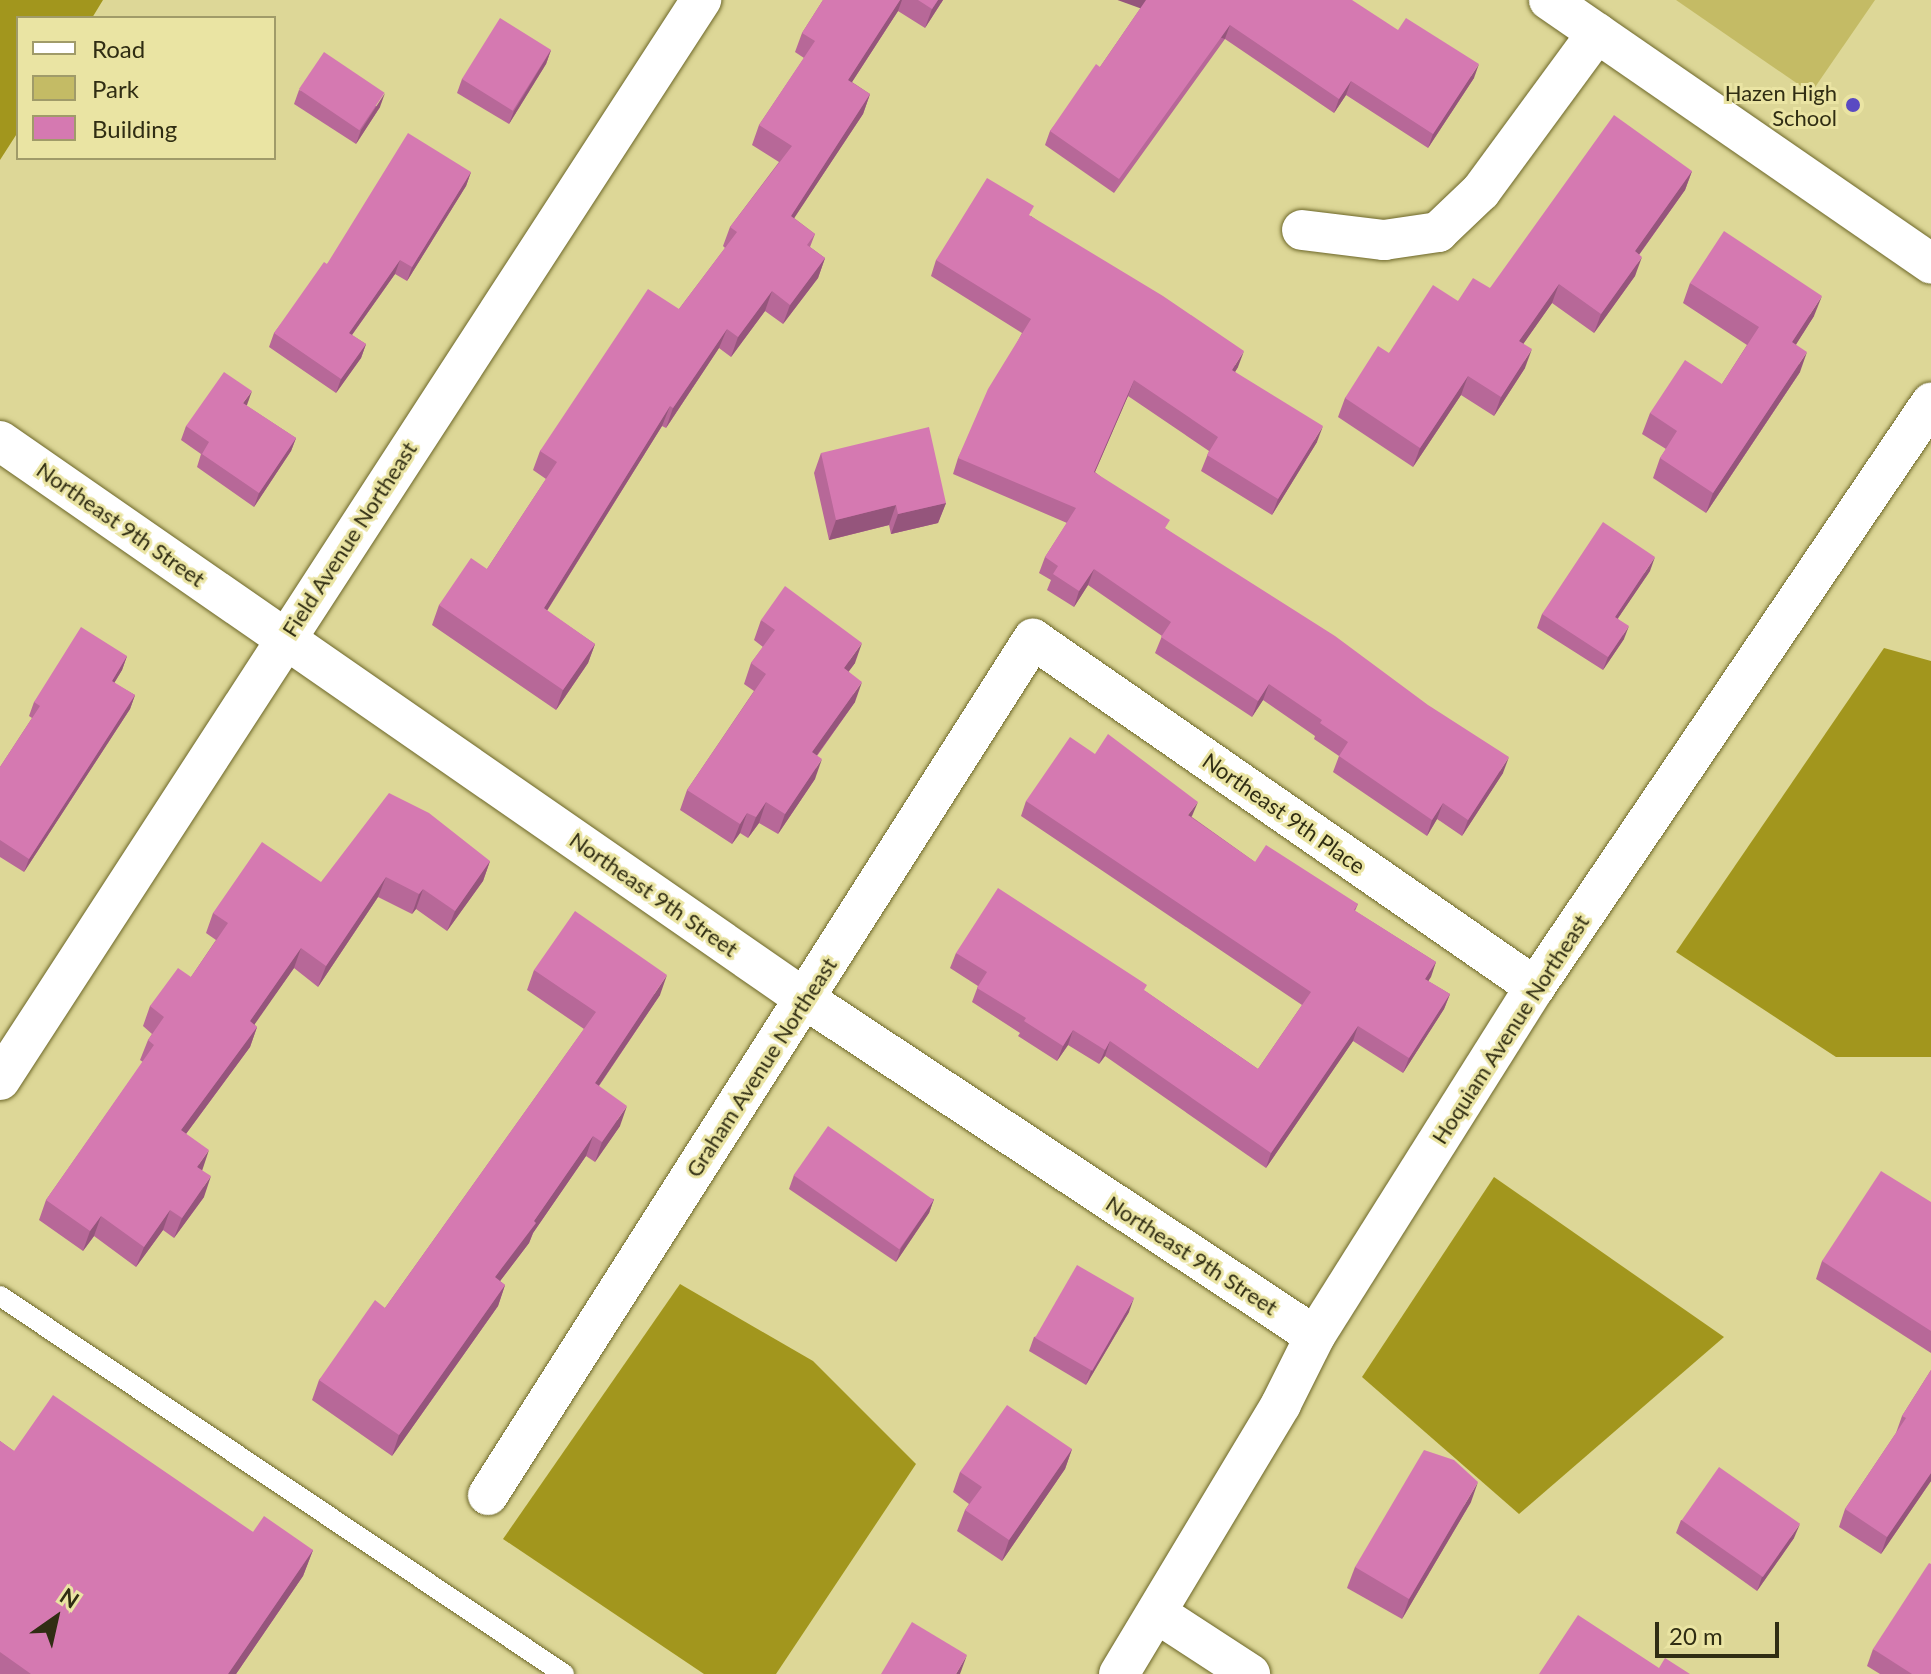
<!DOCTYPE html>
<html>
<head>
<meta charset="utf-8">
<style>
  body { margin:0 }
  #map { position:relative; width:1931px; height:1674px; overflow:hidden; background:#ddd797; font-family:Lato,sans-serif }
  div>[style] { position:absolute }
  [style*='--x'] { left:calc(var(--x)*1px); top:calc(var(--y)*1px); width:calc(var(--w)*1px); rotate:calc(var(--a)*1deg) }
  .green>* { inset:0; background:#c4bb65 }
  .forest>* { inset:0; background:#a2961d }
  .roads { filter:drop-shadow(0 0 2px #6d6729) drop-shadow(0 0 2px #6d6729) }
  .service>* { height:20px; margin:-10px; padding:0 10px; transform-origin:10px; border-radius:10px; background:#fff }
  .minor>* { height:40px; margin:-20px; padding:0 20px; transform-origin:20px; border-radius:20px; background:#fff }
  .wall>* { inset:0; background:#b76898 }
  .shaded-wall>* { inset:0; background:#95557c; transform-origin:0 0 }
  .building>* { inset:0; background:#d579b1; transform-origin:0 0 }
  .dots>* { width:22px; height:22px; translate:-50% -50%; box-sizing:border-box; border:4px solid #eae4a3; border-radius:50% }
  span { translate:-50% -50%; white-space:nowrap; text-align:center; line-height:1.15; -webkit-text-stroke:6px #eae4a3; paint-order:stroke }
  .poi-label { font-size:22px; color:#302d13 }
  .right { translate:-100% -50%; text-align:right }
  .street-label { font-size:22px; color:#302d13 }
  .legend { position:absolute; left:16px; top:16px; width:260px; height:144px; box-sizing:border-box; background:#eae4a3; border:2px solid #a09b69; margin:0; padding:10px 14px; list-style:none; font-size:24px; color:#302d13 }
  .legend li { display:flex; align-items:center; gap:16px; height:40px }
  .legend b { width:40px; border:2px solid #a09b69 }
  .north { position:absolute; left:16px; top:1578px; width:80px; height:80px; -webkit-text-stroke:6px #eae4a3; paint-order:stroke; rotate:34deg; font-size:22px; font-weight:700; line-height:32px; text-align:center; color:#302d13 }
  .north::after { content:''; display:block; margin:auto; width:28px; height:36px; background:#302d13; clip-path:polygon(50% 0,100% 100%,50% 72%,0 100%) }
  .scale { position:absolute; left:1655px; top:1622px; width:124px; height:36px; box-sizing:border-box; border:4px solid #302d13; border-top:0; padding-left:10px; font-size:24px; line-height:28px; white-space:nowrap; color:#302d13; -webkit-text-stroke:6px #eae4a3; paint-order:stroke }
</style>
</head>
<body>
<div id="map">
  <div class="green">
    <div style="clip-path:polygon(1676px 0,1875px 0,1811px 93px)"></div>
  </div>
  <div class="forest">
    <div style="clip-path:polygon(0 0,103px 0,92px 18px,18px 18px,18px 132px,0 160px)"></div>
    <div style="clip-path:polygon(1884px 648px,1931px 661px,1931px 1057px,1836px 1057px,1676px 952px)"></div>
    <div style="clip-path:polygon(1494px 1177px,1724px 1337px,1519px 1514px,1362px 1377px)"></div>
    <div style="clip-path:polygon(680px 1284px,813px 1361px,916px 1464px,776px 1674px,704px 1674px,503px 1539px)"></div>
  </div>
  <div class="roads">
    <div class="service">
      <div style="--x:0;--y:1296;--w:679;--a:33.83"></div>
    </div>
    <div class="minor">
      <div style="--x:1549;--y:0;--w:464;--a:34.6"></div>
      <div style="--x:1302;--y:230;--w:83;--a:7"></div>
      <div style="--x:1384;--y:240;--w:55;--a:-8.4"></div>
      <div style="--x:1438;--y:232;--w:59;--a:-43.6"></div>
      <div style="--x:1481;--y:191;--w:196;--a:-53.7"></div>
      <div style="--x:0;--y:441;--w:979;--a:34.73"></div>
      <div style="--x:805;--y:999;--w:611;--a:33.46"></div>
      <div style="--x:0;--y:1080;--w:1288;--a:-57.01"></div>
      <div style="--x:488;--y:1495;--w:1015;--a:-57.52"></div>
      <div style="--x:1033;--y:639;--w:611;--a:34.73"></div>
      <div style="--x:1158;--y:1614;--w:110;--a:33.1"></div>
      <div style="--x:1119;--y:1674;--w:315;--a:-59"></div>
      <div style="--x:1281;--y:1404;--w:76;--a:-63.4"></div>
      <div style="--x:1315;--y:1336;--w:413;--a:-57.8"></div>
      <div style="--x:1535;--y:987;--w:706;--a:-55.86"></div>
    </div>
  </div>
  <div class="wall">
    <div style="clip-path:polygon(823px 0,943px 0,925px 28px,898px 11px,852px 82px,870px 94px,863px 114px,794px 218px,815px 234px,810px 247px,825px 258px,818px 278px,783px 324px,765px 311px,731px 357px,719px 348px,666px 428px,662px 426px,547px 611px,595px 644px,588px 663px,556px 710px,432px 625px,439px 605px,487px 569px,546px 479px,533px 470px,540px 451px,679px 309px,725px 248px,723px 246px,730px 227px,779px 162px,752px 145px,759px 125px,804px 58px,795px 52px,802px 33px)"></div>
    <div style="clip-path:polygon(1146px 0,1398px 30px,1474px 78px,1428px 148px,1346px 95px,1334px 113px,1225px 39px,1114px 193px,1045px 145px,1050px 131px,1100px 67px)"></div>
    <div style="clip-path:polygon(551px 50px,546px 64px,509px 124px,457px 93px,462px 79px)"></div>
    <div style="clip-path:polygon(299px 90px,380px 107px,356px 144px,294px 104px)"></div>
    <div style="clip-path:polygon(1692px 171px,1685px 190px,1639px 255px,1635px 276px,1594px 333px,1552px 303px,1523px 344px,1525px 368px,1494px 416px,1461px 395px,1413px 467px,1338px 417px,1345px 398px,1389px 353px,1458px 301px,1490px 288px)"></div>
    <div style="clip-path:polygon(471px 172px,466px 186px,407px 281px,395px 274px,352px 335px,366px 344px,361px 358px,336px 393px,269px 347px,274px 333px,327px 264px)"></div>
    <div style="clip-path:polygon(1031px 216px,1238px 367px,1235px 372px,1317px 442px,1272px 515px,1201px 471px,1209px 451px,1128px 396px,1095px 472px,1166px 529px,1503px 773px,1462px 836px,1437px 819px,1427px 836px,1333px 772px,1339px 756px,1314px 739px,1315px 736px,1263px 700px,1252px 717px,1155px 653px,1162px 636px,1088px 585px,1074px 607px,1047px 590px,1051px 580px,1039px 573px,1045px 557px,1067px 523px,953px 474px,958px 458px,1022px 333px,931px 276px,936px 260px)"></div>
    <div style="clip-path:polygon(1690px 283px,1814px 316px,1796px 344px,1800px 372px,1706px 513px,1653px 478px,1660px 458px,1666px 449px,1642px 434px,1650px 413px,1722px 384px,1747px 345px,1683px 303px)"></div>
    <div style="clip-path:polygon(247px 406px,296px 438px,291px 451px,254px 507px,197px 467px,201px 454px,181px 440px,186px 426px)"></div>
    <div style="clip-path:polygon(821px 453px,946px 503px,938px 523px,891px 534px,889px 525px,829px 540px,814px 473px)"></div>
    <div style="clip-path:polygon(1650px 571px,1618px 618px,1624px 639px,1603px 670px,1537px 628px,1542px 614px)"></div>
    <div style="clip-path:polygon(761px 620px,855px 663px,848px 672px,855px 702px,817px 756px,815px 779px,778px 834px,759px 823px,748px 838px,740px 833px,732px 844px,680px 810px,687px 790px,754px 691px,744px 684px,751px 663px,763px 647px,754px 640px)"></div>
    <div style="clip-path:polygon(127px 656px,122px 670px,114px 683px,135px 695px,130px 709px,24px 872px,0 857px,0 767px,32px 718px,29px 716px,34px 702px)"></div>
    <div style="clip-path:polygon(1026px 801px,1192px 817px,1255px 862px,1358px 904px,1355px 911px,1436px 962px,1428px 981px,1450px 994px,1444px 1009px,1403px 1073px,1353px 1041px,1266px 1168px,1105px 1056px,1099px 1064px,1068px 1045px,1057px 1061px,1018px 1036px,1020px 1033px,972px 1002px,978px 986px,950px 968px,956px 953px,1145px 991px,1258px 1069px,1302px 1005px,1021px 816px)"></div>
    <div style="clip-path:polygon(490px 861px,483px 881px,447px 931px,416px 909px,412px 914px,378px 897px,318px 987px,294px 968px,254px 1024px,257px 1027px,250px 1047px,186px 1134px,202px 1170px,204px 1197px,174px 1238px,163px 1230px,136px 1267px,94px 1236px,83px 1251px,39px 1220px,46px 1200px,143px 1062px,140px 1060px,148px 1040px,152px 1034px,143px 1026px,150px 1006px,191px 977px,216px 940px,206px 933px,213px 913px,321px 882px)"></div>
    <div style="clip-path:polygon(534px 970px,660px 995px,599px 1086px,620px 1126px,595px 1162px,586px 1156px,533px 1233px,529px 1243px,500px 1281px,505px 1285px,498px 1306px,392px 1456px,312px 1400px,319px 1380px,385px 1308px,584px 1029px,527px 990px)"></div>
    <div style="clip-path:polygon(794px 1175px,934px 1199px,929px 1213px,896px 1262px,789px 1189px)"></div>
    <div style="clip-path:polygon(1931px 1202px,1931px 1353px,1816px 1279px,1822px 1261px)"></div>
    <div style="clip-path:polygon(1129px 1312px,1086px 1385px,1029px 1351px,1034px 1337px)"></div>
    <div style="clip-path:polygon(1931px 1370px,1931px 1481px,1881px 1554px,1839px 1527px,1845px 1509px,1896px 1433px,1902px 1416px)"></div>
    <div style="clip-path:polygon(0 1441px,14px 1451px,253px 1532px,313px 1550px,303px 1576px,236px 1674px,0 1674px)"></div>
    <div style="clip-path:polygon(1072px 1449px,1065px 1469px,1002px 1561px,957px 1531px,965px 1510px,969px 1504px,953px 1492px,960px 1472px)"></div>
    <div style="clip-path:polygon(1471px 1502px,1402px 1619px,1347px 1588px,1355px 1567px)"></div>
    <div style="clip-path:polygon(1681px 1520px,1794px 1538px,1757px 1591px,1676px 1533px)"></div>
    <div style="clip-path:polygon(1873px 1649px,1931px 1674px,1880px 1674px,1867px 1666px)"></div>
  </div>
  <div class="shaded-wall">
    <div style="clip-path:polygon(900px 0,902px 0,898px 11px,841px 99px,848px 80px)"></div>
    <div style="clip-path:polygon(938px 0,943px 0,925px 28px,932px 9px)"></div>
    <div style="left:1230px;top:25px;width:15px;height:190px;rotate:110deg"></div>
    <div style="clip-path:polygon(551px 50px,546px 64px,509px 124px,514px 111px)"></div>
    <div style="clip-path:polygon(1479px 64px,1474px 78px,1428px 148px,1433px 134px)"></div>
    <div style="clip-path:polygon(1351px 81px,1346px 95px,1334px 113px,1339px 99px)"></div>
    <div style="clip-path:polygon(385px 93px,380px 107px,356px 144px,361px 130px)"></div>
    <div style="clip-path:polygon(870px 94px,863px 114px,783px 235px,791px 216px)"></div>
    <div style="clip-path:polygon(1692px 171px,1685px 190px,1628px 270px,1635px 251px)"></div>
    <div style="clip-path:polygon(471px 172px,466px 186px,407px 281px,412px 267px)"></div>
    <div style="clip-path:polygon(1642px 257px,1635px 276px,1594px 333px,1601px 314px)"></div>
    <div style="clip-path:polygon(825px 258px,818px 278px,783px 324px,790px 305px)"></div>
    <div style="clip-path:polygon(400px 260px,395px 274px,344px 346px,349px 333px)"></div>
    <div style="clip-path:polygon(1559px 284px,1552px 303px,1512px 360px,1519px 341px)"></div>
    <div style="clip-path:polygon(772px 291px,765px 311px,731px 357px,738px 337px)"></div>
    <div style="clip-path:polygon(1822px 296px,1814px 316px,1785px 362px,1792px 342px)"></div>
    <div style="clip-path:polygon(727px 329px,719px 348px,666px 428px,673px 408px)"></div>
    <div style="clip-path:polygon(366px 344px,361px 358px,336px 393px,341px 379px)"></div>
    <div style="clip-path:polygon(1532px 349px,1525px 368px,1494px 416px,1501px 397px)"></div>
    <div style="clip-path:polygon(1244px 351px,1238px 367px,1226px 386px,1232px 370px)"></div>
    <div style="clip-path:polygon(1807px 352px,1800px 372px,1706px 513px,1713px 493px)"></div>
    <div style="clip-path:polygon(1468px 376px,1461px 395px,1413px 467px,1420px 448px)"></div>
    <div style="clip-path:polygon(1134px 380px,1128px 396px,1088px 488px,1094px 472px)"></div>
    <div style="clip-path:polygon(252px 391px,247px 405px,238px 417px,243px 403px)"></div>
    <div style="clip-path:polygon(670px 406px,662px 426px,536px 628px,544px 608px)"></div>
    <div style="clip-path:polygon(1323px 426px,1317px 442px,1272px 515px,1278px 499px)"></div>
    <div style="clip-path:polygon(296px 438px,291px 451px,254px 507px,259px 493px)"></div>
    <div style="clip-path:polygon(946px 503px,938px 523px,891px 534px,898px 514px)"></div>
    <div style="clip-path:polygon(896px 505px,889px 525px,829px 540px,836px 520px)"></div>
    <div style="clip-path:polygon(1655px 557px,1650px 571px,1610px 630px,1615px 617px)"></div>
    <div style="clip-path:polygon(1094px 569px,1088px 585px,1074px 607px,1079px 591px)"></div>
    <div style="clip-path:polygon(1629px 626px,1624px 639px,1603px 670px,1608px 657px)"></div>
    <div style="clip-path:polygon(862px 643px,855px 663px,836px 689px,844px 668px)"></div>
    <div style="clip-path:polygon(595px 644px,588px 663px,556px 710px,563px 690px)"></div>
    <div style="clip-path:polygon(127px 656px,122px 670px,107px 695px,112px 681px)"></div>
    <div style="clip-path:polygon(862px 682px,855px 702px,804px 773px,812px 752px)"></div>
    <div style="clip-path:polygon(1269px 684px,1263px 700px,1252px 717px,1258px 701px)"></div>
    <div style="clip-path:polygon(135px 695px,130px 709px,24px 872px,29px 859px)"></div>
    <div style="clip-path:polygon(1509px 757px,1503px 773px,1462px 836px,1468px 820px)"></div>
    <div style="clip-path:polygon(822px 759px,815px 779px,778px 834px,785px 814px)"></div>
    <div style="clip-path:polygon(766px 802px,759px 823px,748px 838px,756px 817px)"></div>
    <div style="clip-path:polygon(1198px 802px,1192px 816px,1183px 830px,1188px 815px)"></div>
    <div style="clip-path:polygon(1443px 803px,1437px 819px,1427px 836px,1432px 820px)"></div>
    <div style="clip-path:polygon(747px 813px,740px 833px,732px 844px,740px 824px)"></div>
    <div style="clip-path:polygon(490px 861px,483px 881px,447px 931px,455px 911px)"></div>
    <div style="clip-path:polygon(386px 877px,378px 897px,318px 987px,326px 966px)"></div>
    <div style="clip-path:polygon(423px 889px,416px 909px,412px 914px,419px 894px)"></div>
    <div style="clip-path:polygon(301px 948px,294px 968px,243px 1041px,250px 1021px)"></div>
    <div style="clip-path:polygon(1436px 962px,1431px 977px,1420px 994px,1425px 979px)"></div>
    <div style="clip-path:polygon(667px 975px,660px 995px,587px 1103px,595px 1083px)"></div>
    <div style="clip-path:polygon(1450px 994px,1444px 1009px,1403px 1073px,1409px 1058px)"></div>
    <div style="clip-path:polygon(1358px 1026px,1353px 1041px,1266px 1168px,1271px 1153px)"></div>
    <div style="clip-path:polygon(257px 1027px,250px 1047px,174px 1150px,181px 1130px)"></div>
    <div style="clip-path:polygon(1073px 1030px,1068px 1045px,1057px 1061px,1063px 1046px)"></div>
    <div style="clip-path:polygon(1110px 1041px,1105px 1056px,1099px 1064px,1105px 1050px)"></div>
    <div style="clip-path:polygon(627px 1106px,620px 1126px,595px 1162px,602px 1142px)"></div>
    <div style="clip-path:polygon(593px 1136px,586px 1156px,533px 1233px,529px 1243px,488px 1297px,495px 1277px)"></div>
    <div style="clip-path:polygon(209px 1150px,202px 1171px,197px 1167px)"></div>
    <div style="clip-path:polygon(211px 1176px,204px 1197px,174px 1238px,182px 1218px)"></div>
    <div style="clip-path:polygon(934px 1199px,929px 1213px,896px 1262px,901px 1248px)"></div>
    <div style="clip-path:polygon(170px 1210px,163px 1230px,136px 1267px,144px 1247px)"></div>
    <div style="clip-path:polygon(101px 1216px,94px 1236px,83px 1251px,90px 1231px)"></div>
    <div style="clip-path:polygon(505px 1285px,498px 1306px,392px 1456px,399px 1435px)"></div>
    <div style="clip-path:polygon(1134px 1298px,1129px 1312px,1086px 1385px,1091px 1371px)"></div>
    <div style="clip-path:polygon(1072px 1449px,1065px 1469px,1002px 1561px,1009px 1540px)"></div>
    <div style="clip-path:polygon(1931px 1473px,1931px 1481px,1881px 1554px,1887px 1537px)"></div>
    <div style="clip-path:polygon(1478px 1482px,1471px 1502px,1402px 1619px,1409px 1599px)"></div>
    <div style="clip-path:polygon(1800px 1524px,1794px 1538px,1757px 1591px,1762px 1577px)"></div>
    <div style="clip-path:polygon(313px 1550px,303px 1576px,236px 1674px,228px 1674px)"></div>
    <div style="clip-path:polygon(967px 1655px,960px 1674px,956px 1674px)"></div>
  </div>
  <div class="building">
    <div style="clip-path:polygon(823px 0,900px 0,848px 80px,870px 94px,791px 216px,815px 234px,807px 245px,825px 258px,790px 305px,772px 291px,738px 337px,727px 329px,673px 408px,670px 406px,544px 608px,595px 644px,563px 690px,439px 605px,471px 558px,487px 569px,557px 462px,540px 451px,648px 289px,679px 309px,737px 232px,730px 227px,792px 146px,759px 125px,815px 41px,802px 33px)"></div>
    <div style="clip-path:polygon(918px 0,938px 0,932px 9px)"></div>
    <div style="clip-path:polygon(1146px 0,1352px 0,1398px 30px,1406px 18px,1479px 64px,1433px 134px,1351px 81px,1339px 99px,1230px 25px,1119px 179px,1050px 131px,1096px 64px,1100px 67px)"></div>
    <div style="left:500px;top:18px;width:60px;height:72px;rotate:32deg"></div>
    <div style="left:324px;top:52px;width:73px;height:45px;rotate:34deg"></div>
    <div style="clip-path:polygon(1614px 115px,1692px 171px,1635px 251px,1642px 257px,1601px 314px,1559px 284px,1519px 341px,1532px 349px,1501px 397px,1468px 376px,1420px 448px,1345px 398px,1378px 346px,1389px 353px,1433px 285px,1458px 301px,1473px 278px,1490px 288px)"></div>
    <div style="clip-path:polygon(408px 133px,471px 172px,412px 267px,400px 260px,349px 333px,366px 344px,341px 379px,274px 333px,324px 262px,327px 264px)"></div>
    <div style="clip-path:polygon(987px 178px,1034px 206px,1029px 215px,1163px 296px,1244px 351px,1232px 370px,1323px 426px,1278px 499px,1207px 455px,1218px 437px,1134px 380px,1094px 472px,1170px 520px,1165px 528px,1335px 636px,1428px 705px,1509px 757px,1468px 820px,1443px 803px,1432px 820px,1339px 756px,1348px 742px,1320px 723px,1322px 720px,1269px 684px,1258px 701px,1161px 637px,1171px 622px,1094px 569px,1079px 591px,1053px 574px,1058px 566px,1045px 557px,1076px 508px,958px 458px,988px 389px,1031px 319px,936px 260px)"></div>
    <div style="clip-path:polygon(1724px 231px,1822px 296px,1792px 342px,1807px 352px,1713px 493px,1660px 458px,1677px 431px,1650px 413px,1685px 360px,1722px 384px,1759px 327px,1690px 283px)"></div>
    <div style="clip-path:polygon(224px 372px,252px 391px,243px 403px,296px 438px,259px 493px,202px 454px,209px 442px,186px 426px)"></div>
    <div style="clip-path:polygon(929px 427px,946px 503px,898px 514px,896px 505px,836px 520px,821px 453px)"></div>
    <div style="clip-path:polygon(1603px 522px,1655px 557px,1615px 617px,1629px 626px,1608px 657px,1542px 614px)"></div>
    <div style="clip-path:polygon(785px 586px,862px 643px,844px 668px,862px 682px,812px 752px,822px 759px,785px 814px,766px 802px,756px 817px,747px 813px,740px 824px,687px 790px,766px 674px,751px 663px,775px 630px,761px 620px)"></div>
    <div style="clip-path:polygon(81px 627px,127px 656px,112px 681px,135px 695px,29px 859px,0 840px,0 767px,40px 706px,34px 702px)"></div>
    <div style="clip-path:polygon(1108px 734px,1198px 802px,1188px 815px,1255px 862px,1266px 845px,1358px 904px,1354px 910px,1436px 962px,1425px 979px,1450px 994px,1409px 1058px,1358px 1026px,1271px 1153px,1110px 1041px,1105px 1050px,1073px 1030px,1063px 1046px,1024px 1021px,1026px 1018px,977px 988px,987px 972px,956px 953px,998px 888px,1147px 985px,1144px 990px,1258px 1069px,1311px 992px,1026px 801px,1070px 737px,1095px 754px)"></div>
    <div style="clip-path:polygon(389px 793px,429px 813px,490px 861px,455px 911px,423px 889px,419px 894px,386px 877px,326px 966px,301px 948px,250px 1021px,257px 1027px,181px 1130px,209px 1150px,197px 1167px,211px 1176px,182px 1218px,170px 1210px,144px 1247px,101px 1216px,90px 1231px,46px 1200px,154px 1045px,148px 1040px,164px 1017px,150px 1006px,178px 968px,191px 977px,228px 923px,213px 913px,262px 842px,321px 882px)"></div>
    <div style="clip-path:polygon(575px 911px,667px 975px,595px 1083px,627px 1106px,602px 1142px,593px 1136px,534px 1221px,536px 1223px,495px 1277px,505px 1285px,399px 1435px,319px 1380px,375px 1300px,385px 1308px,596px 1012px,534px 970px)"></div>
    <div style="left:828px;top:1126px;width:129px;height:60px;rotate:35deg"></div>
    <div style="clip-path:polygon(1881px 1171px,1931px 1202px,1931px 1331px,1822px 1261px)"></div>
    <div style="left:1077px;top:1265px;width:66px;height:84px;rotate:30deg"></div>
    <div style="clip-path:polygon(1931px 1370px,1931px 1473px,1887px 1537px,1845px 1509px,1906px 1418px,1902px 1416px)"></div>
    <div style="clip-path:polygon(53px 1395px,253px 1532px,264px 1516px,313px 1550px,228px 1674px,31px 1674px,0 1652px,0 1441px,14px 1451px)"></div>
    <div style="clip-path:polygon(1007px 1405px,1072px 1449px,1009px 1540px,965px 1510px,982px 1487px,960px 1472px)"></div>
    <div style="clip-path:polygon(1424px 1450px,1454px 1460px,1478px 1482px,1409px 1599px,1355px 1567px)"></div>
    <div style="left:1719px;top:1467px;width:99px;height:65px;rotate:35deg"></div>
    <div style="clip-path:polygon(1929px 1563px,1931px 1564px,1931px 1674px,1912px 1674px,1873px 1649px)"></div>
    <div style="clip-path:polygon(1578px 1615px,1659px 1668px,1665px 1658px,1690px 1674px,1539px 1674px)"></div>
    <div style="clip-path:polygon(912px 1622px,967px 1655px,956px 1674px,881px 1674px)"></div>
  </div>
  <div class="dots">
    <div style="left:1853px;top:105px;background:#5a4ac2"></div>
  </div>
  <div class="poi-label">
    <span class="right" style="left:1837px;top:105px">Hazen High<br>School</span>
  </div>
  <div class="street-label">
    <span style="left:121px;top:524px;rotate:35deg">Northeast 9th Street</span>
    <span style="left:349px;top:539px;rotate:-57deg">Field Avenue Northeast</span>
    <span style="left:1284px;top:813px;rotate:35deg">Northeast 9th Place</span>
    <span style="left:654px;top:894px;rotate:35deg">Northeast 9th Street</span>
    <span style="left:1510px;top:1029px;rotate:-57deg">Hoquiam Avenue Northeast</span>
    <span style="left:761px;top:1067px;rotate:-57deg">Graham Avenue Northeast</span>
    <span style="left:1192px;top:1255px;rotate:33deg">Northeast 9th Street</span>
  </div>
  <ul class="legend">
  <li><b style="height:10px;background:#fff"></b>Road</li>
  <li><b style="height:22px;background:#c4bb65"></b>Park</li>
  <li><b style="height:22px;background:#d579b1"></b>Building</li>
  </ul>
  <div class="north">N</div>
  <div class="scale">20 m</div>
</div>
</body>
</html>
